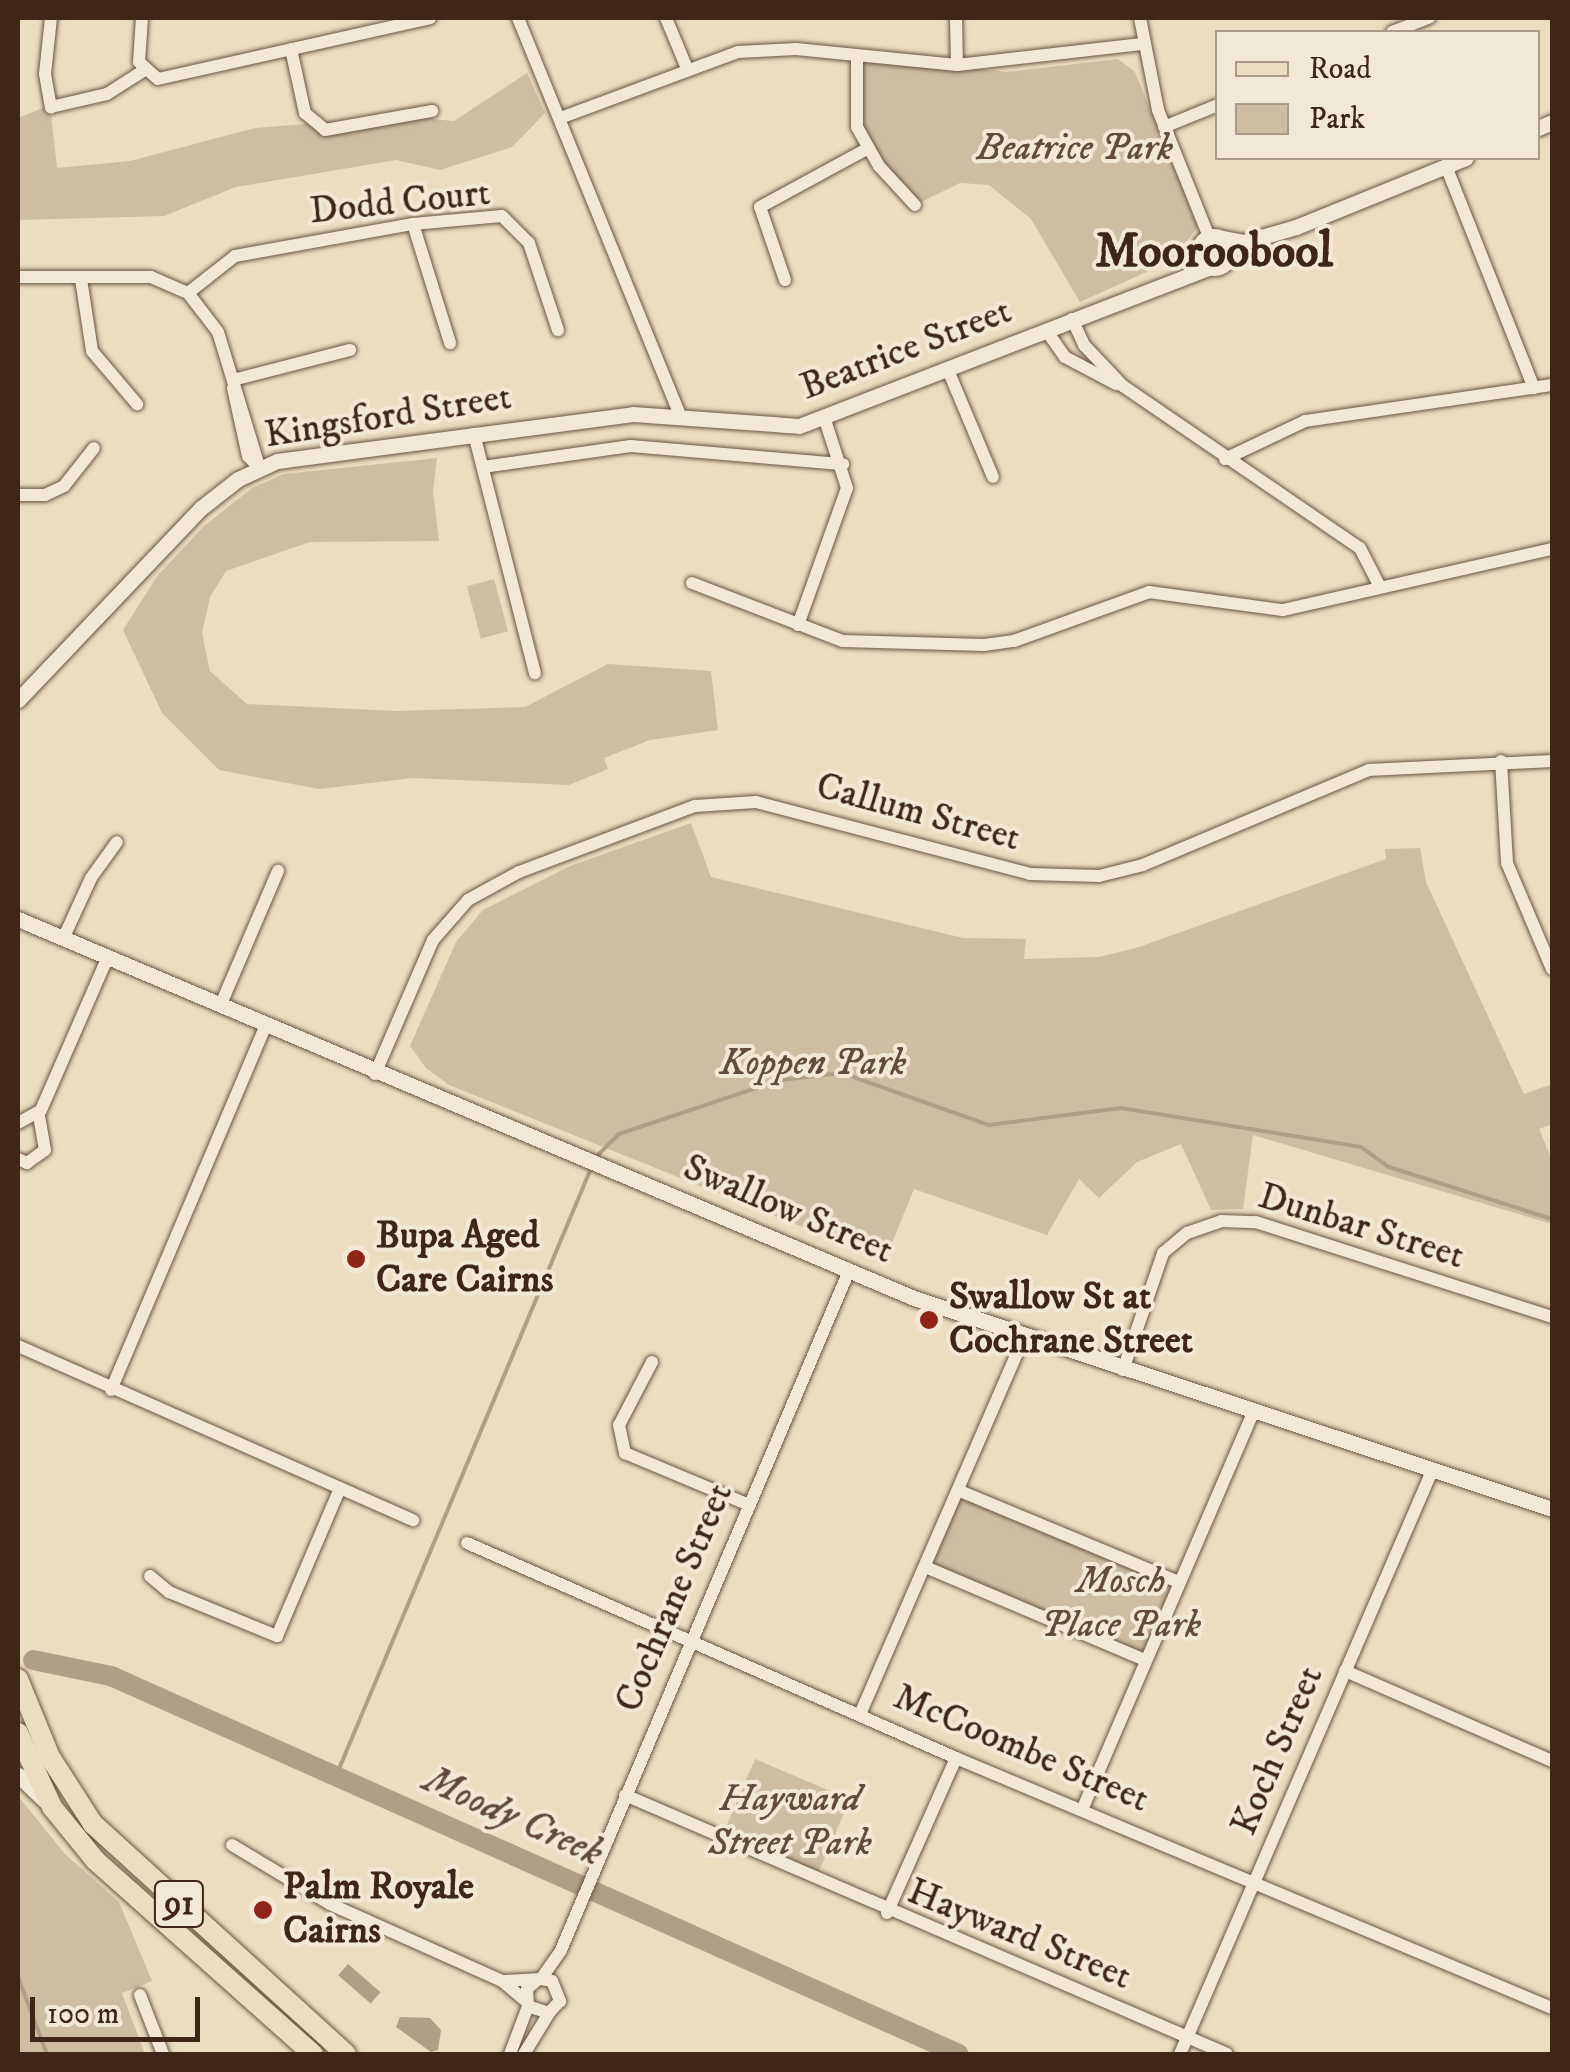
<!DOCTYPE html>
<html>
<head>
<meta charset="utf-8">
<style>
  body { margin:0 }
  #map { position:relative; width:1570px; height:2072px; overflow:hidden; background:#ecdcc0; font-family:"IM FELL DW Pica",serif }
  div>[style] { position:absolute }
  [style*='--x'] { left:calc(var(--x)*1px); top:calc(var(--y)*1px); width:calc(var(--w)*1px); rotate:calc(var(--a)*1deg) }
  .green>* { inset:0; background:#cfbda3; transform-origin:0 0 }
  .water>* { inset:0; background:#b19e87; transform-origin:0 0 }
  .stream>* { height:4px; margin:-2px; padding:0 2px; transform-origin:2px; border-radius:2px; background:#b19e87 }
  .river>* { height:20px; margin:-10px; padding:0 10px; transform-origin:10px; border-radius:10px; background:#b19e87 }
  .roads { filter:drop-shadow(0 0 2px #6a5441) drop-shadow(0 0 2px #6a5441) }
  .minor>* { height:12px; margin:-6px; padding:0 6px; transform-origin:6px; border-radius:6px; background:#f3e8d6 }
  .tertiary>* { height:15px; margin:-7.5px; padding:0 7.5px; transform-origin:7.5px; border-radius:7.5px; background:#f3e8d6 }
  .tertiary>.ring { margin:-7.5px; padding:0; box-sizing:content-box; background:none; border:15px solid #f3e8d6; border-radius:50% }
  .primary>* { height:20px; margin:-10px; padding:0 10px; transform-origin:10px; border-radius:10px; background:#ecdcc0 }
  .dots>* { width:28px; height:28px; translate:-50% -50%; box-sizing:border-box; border:5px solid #f3e8d6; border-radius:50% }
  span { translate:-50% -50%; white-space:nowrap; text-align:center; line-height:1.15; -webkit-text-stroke:8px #f3e8d6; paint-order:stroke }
  .shield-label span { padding:2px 8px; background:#f3e8d6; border:2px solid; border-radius:8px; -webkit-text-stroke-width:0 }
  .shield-label { font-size:35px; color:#3f2617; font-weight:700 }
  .park-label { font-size:38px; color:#634c3a; font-style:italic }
  .street-label { font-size:38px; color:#3f2617 }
  .poi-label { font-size:38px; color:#3f2617; font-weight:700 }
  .left { translate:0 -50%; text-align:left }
  .water-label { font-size:40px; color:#614a39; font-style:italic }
  .district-label { font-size:48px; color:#3f2617; font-weight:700 }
  .frame { position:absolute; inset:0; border:20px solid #3f2617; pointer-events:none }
  .legend { position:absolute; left:1215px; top:30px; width:325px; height:130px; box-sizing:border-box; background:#f3e8d6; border:2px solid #ab9a8a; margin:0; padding:12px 18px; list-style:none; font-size:30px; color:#3f2617 }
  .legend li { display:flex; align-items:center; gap:20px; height:50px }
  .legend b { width:50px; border:2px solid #ab9a8a }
  .scale { position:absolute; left:30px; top:1997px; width:170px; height:45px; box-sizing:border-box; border:5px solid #3f2617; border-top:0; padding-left:12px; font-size:30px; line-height:35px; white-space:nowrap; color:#3f2617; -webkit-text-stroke:8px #f3e8d6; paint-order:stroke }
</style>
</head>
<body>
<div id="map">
  <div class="green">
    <div style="clip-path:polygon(853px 57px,1007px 72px,1118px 59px,1135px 72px,1198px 227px,1171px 261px,1080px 302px,1031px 219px,989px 185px,960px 183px,915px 205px,867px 149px,854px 111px)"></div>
    <div style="clip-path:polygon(527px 73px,545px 113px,512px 147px,440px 170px,396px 160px,236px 187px,164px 216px,18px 220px,18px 118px,50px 105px,57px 168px,130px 161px,255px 128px,402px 116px,454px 121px)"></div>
    <div style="clip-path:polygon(437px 458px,433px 491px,439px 541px,310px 542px,226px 571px,210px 597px,202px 633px,210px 671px,247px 704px,395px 711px,525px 707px,608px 664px,711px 671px,718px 730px,650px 740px,604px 758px,608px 769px,569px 785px,413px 778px,319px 789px,219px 770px,162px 713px,123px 630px,158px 575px,203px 527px,252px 488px,284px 474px)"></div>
    <div style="left:494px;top:579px;width:54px;height:28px;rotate:75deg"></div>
    <div style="clip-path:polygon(691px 823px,711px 877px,963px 938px,1026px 939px,1024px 959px,1099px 957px,1139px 947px,1386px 859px,1385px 849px,1420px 848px,1426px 882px,1524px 1094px,1552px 1084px,1552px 1124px,1539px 1129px,1552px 1160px,1552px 1224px,1253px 1135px,1243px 1209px,1211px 1210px,1181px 1144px,1137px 1162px,1099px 1198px,1079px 1179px,1047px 1235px,914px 1189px,885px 1260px,449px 1085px,426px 1068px,410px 1046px,456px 942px,483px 910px,570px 866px)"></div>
    <div style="left:960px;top:1491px;width:237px;height:83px;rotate:23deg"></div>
    <div style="left:755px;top:1759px;width:103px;height:87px;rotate:23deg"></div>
    <div style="clip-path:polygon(18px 1796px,65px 1854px,119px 1902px,152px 1981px,122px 1993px,145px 2054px,18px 2054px)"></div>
  </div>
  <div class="water">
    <div style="left:348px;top:1964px;width:43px;height:15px;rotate:41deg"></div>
    <div style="clip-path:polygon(400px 2017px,430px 2018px,441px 2030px,438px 2050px,431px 2052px,396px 2027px)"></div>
  </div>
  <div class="stream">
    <div style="--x:596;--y:1157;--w:33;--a:-45"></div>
    <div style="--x:619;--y:1134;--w:170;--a:-18.5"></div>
    <div style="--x:780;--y:1080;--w:62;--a:-6.4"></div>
    <div style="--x:842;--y:1073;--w:156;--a:19.5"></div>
    <div style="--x:989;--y:1125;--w:133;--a:-7.3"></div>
    <div style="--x:1121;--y:1108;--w:243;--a:9.2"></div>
    <div style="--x:1361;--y:1147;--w:34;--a:36"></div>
    <div style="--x:1389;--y:1167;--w:171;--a:17.7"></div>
    <div style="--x:336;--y:1776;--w:662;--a:-67.23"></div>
    <div style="--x:18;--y:1977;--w:82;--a:69.4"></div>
  </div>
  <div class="river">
    <div style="--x:33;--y:1660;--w:80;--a:11.6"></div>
    <div style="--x:111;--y:1676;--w:928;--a:24.03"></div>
  </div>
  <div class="roads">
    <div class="minor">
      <div style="--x:51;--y:18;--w:56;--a:96.1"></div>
      <div style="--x:45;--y:74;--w:34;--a:80"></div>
      <div style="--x:51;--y:107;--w:57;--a:-13.1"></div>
      <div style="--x:107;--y:94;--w:43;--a:-32.6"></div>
      <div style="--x:142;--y:18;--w:44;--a:93.9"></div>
      <div style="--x:139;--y:62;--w:25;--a:42"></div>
      <div style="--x:158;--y:79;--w:279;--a:-12.6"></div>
      <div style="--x:518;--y:18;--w:433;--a:67.8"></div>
      <div style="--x:666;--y:18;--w:52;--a:67.4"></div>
      <div style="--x:956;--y:18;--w:47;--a:88.8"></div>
      <div style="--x:1140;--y:18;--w:94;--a:78.9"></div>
      <div style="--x:1158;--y:110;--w:137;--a:68.1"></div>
      <div style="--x:1392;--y:32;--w:40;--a:-21"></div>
      <div style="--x:291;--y:49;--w:66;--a:77.7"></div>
      <div style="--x:305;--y:113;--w:26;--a:40"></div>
      <div style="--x:325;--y:130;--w:109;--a:-10.1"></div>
      <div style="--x:857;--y:58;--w:69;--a:90"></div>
      <div style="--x:857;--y:127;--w:45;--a:60.6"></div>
      <div style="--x:879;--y:166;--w:53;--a:47.3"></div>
      <div style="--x:563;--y:117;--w:187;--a:-20.4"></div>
      <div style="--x:738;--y:52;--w:58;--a:-3"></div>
      <div style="--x:796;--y:49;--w:162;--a:5.7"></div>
      <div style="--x:957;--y:65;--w:186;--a:-6.5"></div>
      <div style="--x:1164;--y:127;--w:58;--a:-22.2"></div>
      <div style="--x:1446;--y:166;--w:239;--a:68.4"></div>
      <div style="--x:413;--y:224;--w:125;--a:72.7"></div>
      <div style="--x:18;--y:277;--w:133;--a:0"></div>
      <div style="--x:151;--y:277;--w:40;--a:23.4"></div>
      <div style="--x:188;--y:293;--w:49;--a:52.4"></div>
      <div style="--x:218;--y:332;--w:143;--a:73"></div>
      <div style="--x:81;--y:279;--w:73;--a:81.3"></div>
      <div style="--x:92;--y:351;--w:70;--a:49.7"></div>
      <div style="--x:785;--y:280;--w:77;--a:-108.9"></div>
      <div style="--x:760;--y:207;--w:122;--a:-28.5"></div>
      <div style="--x:188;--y:293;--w:60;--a:-38.2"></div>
      <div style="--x:235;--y:256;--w:181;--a:-10.2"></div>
      <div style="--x:413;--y:224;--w:89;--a:-5.1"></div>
      <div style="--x:502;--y:216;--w:38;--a:45"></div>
      <div style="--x:529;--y:243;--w:92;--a:71.6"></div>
      <div style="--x:1072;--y:319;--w:29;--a:65"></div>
      <div style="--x:1084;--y:345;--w:57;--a:46.4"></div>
      <div style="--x:1123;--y:386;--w:287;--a:34.4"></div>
      <div style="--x:1360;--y:548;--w:42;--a:62.8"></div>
      <div style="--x:1046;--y:330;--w:33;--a:55"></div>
      <div style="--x:1065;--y:357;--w:58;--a:27.9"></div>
      <div style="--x:948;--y:370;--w:116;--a:67.2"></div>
      <div style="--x:233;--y:380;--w:121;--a:-14.4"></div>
      <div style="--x:233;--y:388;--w:70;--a:77.6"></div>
      <div style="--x:248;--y:456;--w:18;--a:47"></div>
      <div style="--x:474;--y:434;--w:247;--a:75.7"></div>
      <div style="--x:1225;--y:459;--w:89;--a:-25.4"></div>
      <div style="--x:1305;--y:421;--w:250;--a:-8.3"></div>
      <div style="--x:483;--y:467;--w:149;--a:-8.1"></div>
      <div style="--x:631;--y:446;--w:213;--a:4.9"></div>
      <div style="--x:18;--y:495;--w:27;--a:0"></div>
      <div style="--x:45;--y:495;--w:21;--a:-25"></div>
      <div style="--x:64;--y:486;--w:48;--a:-51.7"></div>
      <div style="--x:692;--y:583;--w:161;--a:21.1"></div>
      <div style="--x:842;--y:641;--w:142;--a:1.6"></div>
      <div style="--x:984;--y:645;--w:30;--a:-8"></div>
      <div style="--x:1014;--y:641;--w:144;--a:-19.9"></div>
      <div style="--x:1149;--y:592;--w:135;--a:7.7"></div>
      <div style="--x:1283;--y:610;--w:276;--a:-12.8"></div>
      <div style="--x:798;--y:625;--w:145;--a:-70.3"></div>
      <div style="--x:847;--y:488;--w:71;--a:-107.9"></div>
      <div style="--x:1501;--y:761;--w:102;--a:86.6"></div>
      <div style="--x:1507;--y:863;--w:115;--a:67"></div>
      <div style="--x:63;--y:939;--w:67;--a:-65.3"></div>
      <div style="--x:91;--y:878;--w:44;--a:-54.2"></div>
      <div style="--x:221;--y:1004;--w:145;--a:-66.8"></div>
      <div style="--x:375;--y:1074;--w:146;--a:-66.6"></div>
      <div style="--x:433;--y:940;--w:53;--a:-48.8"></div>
      <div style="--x:468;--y:900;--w:58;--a:-28.8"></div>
      <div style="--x:519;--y:872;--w:188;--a:-20.6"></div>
      <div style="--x:695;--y:806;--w:61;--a:-3.8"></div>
      <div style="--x:756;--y:802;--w:283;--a:14.7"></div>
      <div style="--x:1030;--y:874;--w:69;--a:1.7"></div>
      <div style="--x:1099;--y:876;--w:45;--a:-14"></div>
      <div style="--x:1143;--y:865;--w:245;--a:-22.8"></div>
      <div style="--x:1369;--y:770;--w:183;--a:-2.8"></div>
      <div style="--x:18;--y:1123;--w:26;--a:-29"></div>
      <div style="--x:41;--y:1110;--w:167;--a:-66.4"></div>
      <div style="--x:18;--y:1159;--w:10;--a:24"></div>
      <div style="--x:27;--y:1163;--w:22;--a:-36"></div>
      <div style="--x:45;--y:1150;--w:36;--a:-100"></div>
      <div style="--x:18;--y:1346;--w:432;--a:23.8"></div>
      <div style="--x:652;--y:1362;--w:71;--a:117.6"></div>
      <div style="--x:619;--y:1425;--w:29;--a:78"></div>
      <div style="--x:625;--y:1453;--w:132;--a:22.7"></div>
      <div style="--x:1123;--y:1370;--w:124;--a:-71.1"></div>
      <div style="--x:1163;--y:1253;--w:31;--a:-40"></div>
      <div style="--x:1187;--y:1233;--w:36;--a:-19"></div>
      <div style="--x:1221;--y:1221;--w:35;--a:2"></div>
      <div style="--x:1256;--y:1222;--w:311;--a:17.8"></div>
      <div style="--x:111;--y:1390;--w:397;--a:-67"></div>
      <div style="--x:960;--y:1491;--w:237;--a:22.6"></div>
      <div style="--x:467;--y:1543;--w:534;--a:23.73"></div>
      <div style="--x:956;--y:1758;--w:646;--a:22.76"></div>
      <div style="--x:928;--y:1568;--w:236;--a:23"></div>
      <div style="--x:150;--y:1576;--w:25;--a:40"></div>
      <div style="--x:169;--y:1592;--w:117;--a:22.2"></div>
      <div style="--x:277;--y:1636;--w:161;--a:-66.9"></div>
      <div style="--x:1345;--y:1671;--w:226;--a:23.5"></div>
      <div style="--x:861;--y:1712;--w:407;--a:-66.5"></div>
      <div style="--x:625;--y:1795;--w:655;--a:23.28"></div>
      <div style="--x:1082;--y:1810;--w:433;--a:-66.7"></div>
      <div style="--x:232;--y:1845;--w:114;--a:31"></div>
      <div style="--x:330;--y:1904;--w:188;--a:24.1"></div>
      <div style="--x:502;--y:1981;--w:31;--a:40"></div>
      <div style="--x:887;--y:1913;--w:170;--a:-66"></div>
      <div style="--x:541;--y:1979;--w:35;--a:-55"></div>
      <div style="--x:561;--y:1950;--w:738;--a:-67.02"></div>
      <div style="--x:505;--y:1981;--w:36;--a:-3"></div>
      <div style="--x:541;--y:1979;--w:11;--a:10"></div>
      <div style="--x:552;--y:1981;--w:22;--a:68"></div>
      <div style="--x:560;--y:2001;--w:16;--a:133"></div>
      <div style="--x:549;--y:2013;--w:22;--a:-162"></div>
      <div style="--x:528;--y:2006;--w:17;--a:-93"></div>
      <div style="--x:527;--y:1989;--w:12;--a:-42"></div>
      <div style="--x:140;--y:1995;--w:63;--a:68.7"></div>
      <div style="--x:510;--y:2054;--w:51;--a:-69.4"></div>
      <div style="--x:524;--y:2054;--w:48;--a:-58.6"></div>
      <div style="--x:1180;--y:2054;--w:635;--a:-66.62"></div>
    </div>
    <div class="tertiary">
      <div style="--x:1538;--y:128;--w:15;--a:-23"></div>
      <div class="ring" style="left:1198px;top:236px;width:17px;height:17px"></div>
      <div style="--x:1222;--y:238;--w:22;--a:10"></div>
      <div style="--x:1244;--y:242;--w:54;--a:-16.1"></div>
      <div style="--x:1296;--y:227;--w:183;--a:-22.1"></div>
      <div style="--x:18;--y:700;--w:265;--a:-46.4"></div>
      <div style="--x:201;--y:508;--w:47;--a:-38.1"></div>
      <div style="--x:238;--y:479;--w:43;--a:-24.8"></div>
      <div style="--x:277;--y:461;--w:359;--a:-7.5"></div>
      <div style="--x:633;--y:414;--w:166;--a:4.1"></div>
      <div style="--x:799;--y:426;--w:438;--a:-21.1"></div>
      <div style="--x:18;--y:919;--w:973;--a:22.93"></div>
      <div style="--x:914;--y:1298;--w:672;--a:18.3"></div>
      <div style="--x:18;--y:1775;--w:37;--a:44"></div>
    </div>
    <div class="primary">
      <div style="--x:18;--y:1679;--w:84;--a:67.7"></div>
      <div style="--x:50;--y:1757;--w:80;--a:57.3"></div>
      <div style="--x:93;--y:1824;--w:342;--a:42.3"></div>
      <div style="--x:18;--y:1733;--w:81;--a:65.3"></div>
      <div style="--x:52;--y:1807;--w:68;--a:50.9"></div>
      <div style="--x:95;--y:1860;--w:292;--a:41.7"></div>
    </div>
  </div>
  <div class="dots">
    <div style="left:356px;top:1259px;background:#8f2418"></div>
    <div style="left:929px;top:1320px;background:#8f2418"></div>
    <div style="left:263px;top:1910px;background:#8f2418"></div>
  </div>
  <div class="shield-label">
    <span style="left:179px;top:1904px">91</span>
  </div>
  <div class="park-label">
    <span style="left:1075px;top:149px">Beatrice Park</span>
    <span style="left:813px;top:1064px">Koppen Park</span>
    <span style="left:1121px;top:1604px">Mosch<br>Place Park</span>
    <span style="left:790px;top:1822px">Hayward<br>Street Park</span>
  </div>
  <div class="street-label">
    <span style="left:400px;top:203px;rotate:-6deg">Dodd Court</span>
    <span style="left:906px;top:350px;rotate:-21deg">Beatrice Street</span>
    <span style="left:388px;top:417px;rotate:-9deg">Kingsford Street</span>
    <span style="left:918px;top:813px;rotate:15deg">Callum Street</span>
    <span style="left:788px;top:1210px;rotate:23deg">Swallow Street</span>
    <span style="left:1361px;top:1227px;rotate:17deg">Dunbar Street</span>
    <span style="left:675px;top:1598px;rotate:-67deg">Cochrane Street</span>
    <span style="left:1021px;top:1749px;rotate:23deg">McCoombe Street</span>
    <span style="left:1278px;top:1751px;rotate:-67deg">Koch Street</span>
    <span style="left:1019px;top:1935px;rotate:22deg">Hayward Street</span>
  </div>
  <div class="poi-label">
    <span class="left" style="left:376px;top:1259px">Bupa Aged<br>Care Cairns</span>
    <span class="left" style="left:949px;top:1320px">Swallow St at<br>Cochrane Street</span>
    <span class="left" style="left:283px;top:1910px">Palm Royale<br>Cairns</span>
  </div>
  <div class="water-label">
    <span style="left:513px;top:1817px;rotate:24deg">Moody Creek</span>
  </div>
  <div class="district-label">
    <span style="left:1214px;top:253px">Mooroobool</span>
  </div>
  <div class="frame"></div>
  <ul class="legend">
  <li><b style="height:12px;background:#ecdcc0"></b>Road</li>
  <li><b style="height:28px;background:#cfbda3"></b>Park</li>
  </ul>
  <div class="scale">100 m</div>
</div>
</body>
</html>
